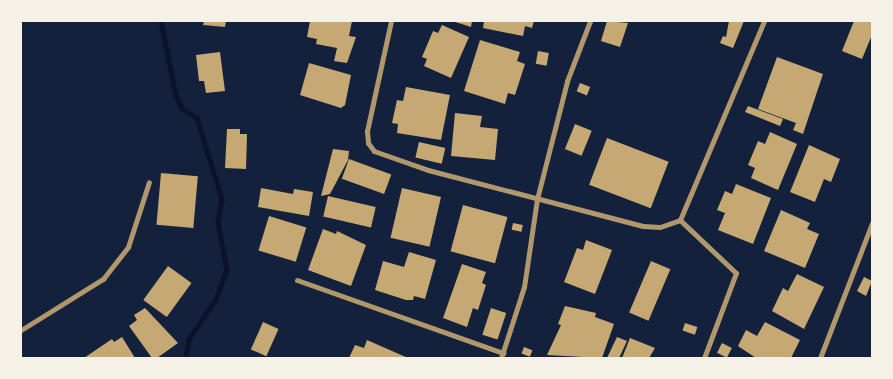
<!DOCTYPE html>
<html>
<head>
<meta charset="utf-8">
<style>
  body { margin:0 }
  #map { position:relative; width:893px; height:379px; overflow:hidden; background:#14213d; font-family:Montserrat,sans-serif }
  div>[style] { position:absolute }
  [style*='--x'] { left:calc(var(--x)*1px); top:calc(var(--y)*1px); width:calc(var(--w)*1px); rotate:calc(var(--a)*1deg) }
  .stream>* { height:4.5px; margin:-2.25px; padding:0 2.25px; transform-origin:2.25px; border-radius:2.25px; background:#0b132b }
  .building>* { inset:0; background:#c6a872; transform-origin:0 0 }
  .minor>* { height:5px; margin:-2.5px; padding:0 2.5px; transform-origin:2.5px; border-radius:2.5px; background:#b1986c }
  span { translate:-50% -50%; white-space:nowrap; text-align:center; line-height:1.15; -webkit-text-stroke:4px #f6f1e7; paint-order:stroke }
  .frame { position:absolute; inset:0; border:22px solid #f6f1e7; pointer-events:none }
</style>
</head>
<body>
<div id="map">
  <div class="stream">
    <div style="--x:161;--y:21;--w:76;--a:78.7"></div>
    <div style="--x:176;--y:96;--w:13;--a:63"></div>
    <div style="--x:182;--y:108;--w:18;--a:34"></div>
    <div style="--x:197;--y:118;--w:85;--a:72.8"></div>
    <div style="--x:222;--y:199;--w:23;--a:100"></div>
    <div style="--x:218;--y:222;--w:49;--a:79.4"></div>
    <div style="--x:227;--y:270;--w:32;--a:110"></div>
    <div style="--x:216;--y:300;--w:47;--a:124.7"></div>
    <div style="--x:189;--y:339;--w:19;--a:99"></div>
  </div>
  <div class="building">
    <div style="clip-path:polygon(204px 21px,226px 21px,225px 27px,203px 25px)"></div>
    <div style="clip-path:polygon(310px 21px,352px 21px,349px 36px,356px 37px,347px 63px,334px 61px,337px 48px,316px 44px,317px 39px,307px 37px)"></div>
    <div style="clip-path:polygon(452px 21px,472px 21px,471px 27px)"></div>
    <div style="clip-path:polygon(484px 21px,534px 21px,532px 28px,525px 26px,523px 36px,483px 28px)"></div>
    <div style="clip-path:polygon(607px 21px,628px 23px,620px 47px,601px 41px)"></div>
    <div style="clip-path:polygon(729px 21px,744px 21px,733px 48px,720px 43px,723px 36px,726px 37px)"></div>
    <div style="clip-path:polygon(854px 21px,872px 21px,872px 35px,862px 59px,842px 51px)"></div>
    <div style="clip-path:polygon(442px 25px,469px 37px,451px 78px,424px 66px,427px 59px,422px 57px,433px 31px,438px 33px)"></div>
    <div style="clip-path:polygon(480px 40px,520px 52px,517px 61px,525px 64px,515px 95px,508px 93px,505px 104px,464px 91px)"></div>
    <div style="left:538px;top:51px;width:11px;height:13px;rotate:10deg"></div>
    <div style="clip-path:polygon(220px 52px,225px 91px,206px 93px,204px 81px,199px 81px,196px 55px)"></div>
    <div style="clip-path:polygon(777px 57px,823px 74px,803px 134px,793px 130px,796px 123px,758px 109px)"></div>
    <div style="clip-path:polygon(309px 63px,351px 75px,345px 105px,341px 108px,300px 95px)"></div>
    <div style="left:580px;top:83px;width:11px;height:9px;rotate:22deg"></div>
    <div style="clip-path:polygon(406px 87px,450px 95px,441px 140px,397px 133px,398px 124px,392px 123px,397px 100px,403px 101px)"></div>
    <div style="clip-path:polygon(748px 106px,783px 119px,780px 126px,745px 112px)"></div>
    <div style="clip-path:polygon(455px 113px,482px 116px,480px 127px,498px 129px,495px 160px,451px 156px)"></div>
    <div style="left:575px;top:124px;width:18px;height:27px;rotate:22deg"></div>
    <div style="clip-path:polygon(227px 129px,240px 129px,240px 134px,247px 134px,246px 169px,225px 168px)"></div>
    <div style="clip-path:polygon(770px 132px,797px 144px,778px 190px,751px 178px,755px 168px,748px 165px,758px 141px,765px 144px)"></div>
    <div style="left:607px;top:138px;width:66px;height:50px;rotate:21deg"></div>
    <div style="left:419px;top:142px;width:27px;height:16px;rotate:13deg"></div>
    <div style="clip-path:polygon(809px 145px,840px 159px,831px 182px,824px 179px,815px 202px,790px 192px)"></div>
    <div style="clip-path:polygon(333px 149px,349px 151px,348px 160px,330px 194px,321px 196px)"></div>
    <div style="left:349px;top:159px;width:45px;height:21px;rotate:20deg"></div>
    <div style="left:161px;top:173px;width:37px;height:52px;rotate:5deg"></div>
    <div style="clip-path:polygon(736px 184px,771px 198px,753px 244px,718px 230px,725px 213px,717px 210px,725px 191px,732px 194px)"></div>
    <div style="clip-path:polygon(261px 188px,293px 194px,294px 189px,313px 192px,309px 216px,258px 207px)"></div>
    <div style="left:402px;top:188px;width:40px;height:51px;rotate:13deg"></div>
    <div style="left:328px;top:196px;width:49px;height:21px;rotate:13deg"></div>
    <div style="left:463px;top:205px;width:46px;height:48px;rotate:15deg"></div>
    <div style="clip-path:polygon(781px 210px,810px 223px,807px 229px,819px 234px,805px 268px,764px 251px)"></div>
    <div style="left:269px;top:216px;width:39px;height:36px;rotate:17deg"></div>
    <div style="left:513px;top:223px;width:10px;height:7px;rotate:11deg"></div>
    <div style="clip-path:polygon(323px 229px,336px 234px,337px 231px,366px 245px,351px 286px,308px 270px)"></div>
    <div style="clip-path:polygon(586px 240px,612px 250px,595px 294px,564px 282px,577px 248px,583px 250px)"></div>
    <div style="clip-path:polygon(409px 252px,436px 260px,425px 299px,414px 296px,413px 300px,406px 300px,375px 290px,383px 261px,404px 267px)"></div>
    <div style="left:651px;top:261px;width:21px;height:56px;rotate:23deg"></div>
    <div style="clip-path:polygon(462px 264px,486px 272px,482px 283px,486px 285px,478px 310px,473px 308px,467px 327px,443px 318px)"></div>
    <div style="left:168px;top:266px;width:29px;height:42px;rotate:36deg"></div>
    <div style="clip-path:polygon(797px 274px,824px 287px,804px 329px,772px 311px,783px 288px,788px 291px)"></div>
    <div style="clip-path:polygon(864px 277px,872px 281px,866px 296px,857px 291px)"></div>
    <div style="clip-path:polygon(565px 306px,596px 313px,595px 317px,614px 324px,602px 358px,547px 355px,561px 325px,558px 324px)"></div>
    <div style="clip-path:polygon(145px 308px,178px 343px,157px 358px,152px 358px,129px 326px,137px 320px,134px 315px)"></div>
    <div style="left:491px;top:308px;width:16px;height:28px;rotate:18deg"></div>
    <div style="left:263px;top:322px;width:17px;height:30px;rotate:24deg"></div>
    <div style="clip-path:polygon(765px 322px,800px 340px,791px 358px,756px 358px,738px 346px,746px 330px,757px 336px)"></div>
    <div style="left:685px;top:323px;width:13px;height:8px;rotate:18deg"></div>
    <div style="clip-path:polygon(122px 337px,135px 358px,84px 358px,112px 339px,114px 342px)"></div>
    <div style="clip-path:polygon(617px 337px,627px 341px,619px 358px,607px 358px)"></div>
    <div style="clip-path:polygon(630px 338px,655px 348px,649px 358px,622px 358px)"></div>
    <div style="clip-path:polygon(367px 340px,408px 358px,349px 358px,355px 345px,364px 348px)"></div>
    <div style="left:722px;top:343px;width:11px;height:11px;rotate:27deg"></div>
    <div style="left:524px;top:347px;width:9px;height:7px;rotate:21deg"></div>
  </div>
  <div class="minor">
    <div style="--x:391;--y:21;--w:113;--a:102.3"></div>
    <div style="--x:367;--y:131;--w:12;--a:85"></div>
    <div style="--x:368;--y:143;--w:10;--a:53"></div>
    <div style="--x:374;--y:151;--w:57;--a:19.4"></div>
    <div style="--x:428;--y:170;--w:222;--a:14.6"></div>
    <div style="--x:643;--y:226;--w:17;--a:3"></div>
    <div style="--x:660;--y:227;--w:21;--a:-19"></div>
    <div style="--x:297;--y:280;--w:219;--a:19.5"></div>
    <div style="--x:21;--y:330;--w:97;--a:-31.9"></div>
    <div style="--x:103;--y:279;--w:41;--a:-52"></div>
    <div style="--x:128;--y:247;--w:68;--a:-72.1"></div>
    <div style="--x:501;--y:358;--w:75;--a:-72.1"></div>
    <div style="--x:524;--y:287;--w:89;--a:-81.6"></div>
    <div style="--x:537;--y:199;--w:122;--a:-75.7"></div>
    <div style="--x:567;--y:81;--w:64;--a:-69"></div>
    <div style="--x:704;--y:358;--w:91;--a:-69.4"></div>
    <div style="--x:736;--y:273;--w:77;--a:-136.6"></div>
    <div style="--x:680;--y:220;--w:216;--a:-67.1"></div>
    <div style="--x:820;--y:358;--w:145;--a:-68.9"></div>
  </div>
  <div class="frame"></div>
</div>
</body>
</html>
